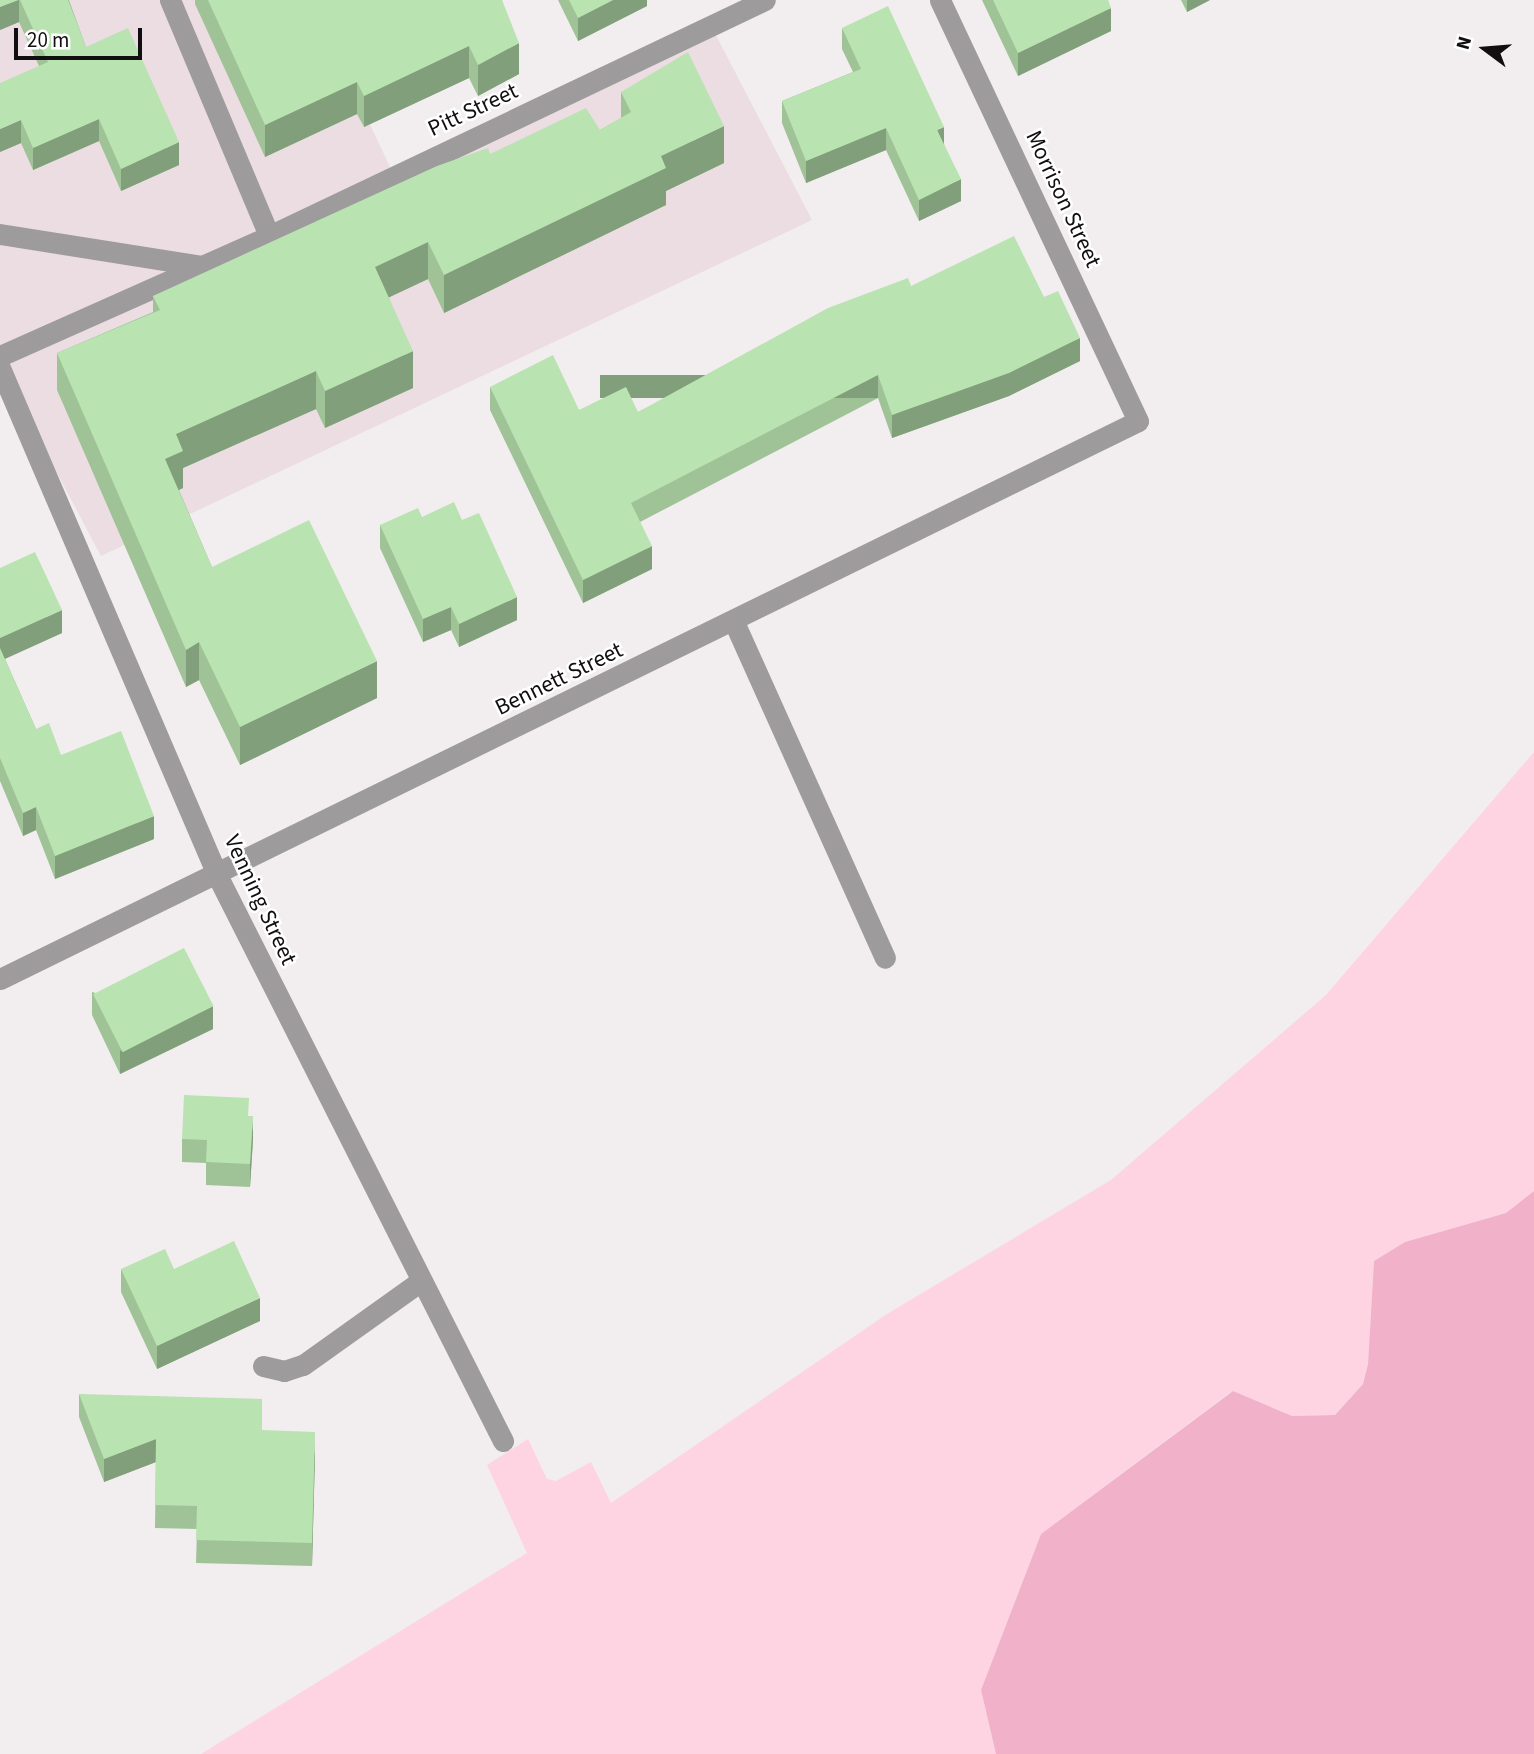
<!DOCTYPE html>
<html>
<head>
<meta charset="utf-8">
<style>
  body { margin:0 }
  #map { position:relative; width:1534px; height:1754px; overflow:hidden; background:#f2edef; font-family:"Source Sans 3",sans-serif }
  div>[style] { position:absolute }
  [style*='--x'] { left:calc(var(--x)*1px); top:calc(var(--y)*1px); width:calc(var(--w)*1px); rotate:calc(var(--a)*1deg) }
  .built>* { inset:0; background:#ebdde2 }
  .green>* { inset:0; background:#fed4e3 }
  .water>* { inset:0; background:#f1b1c9 }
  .minor>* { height:21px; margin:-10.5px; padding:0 10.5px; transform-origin:10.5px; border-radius:10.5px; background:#9d9b9c }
  .wall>* { inset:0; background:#9fc397 }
  .shaded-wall>* { inset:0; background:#829f7b; transform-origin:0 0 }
  .building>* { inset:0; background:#b9e3b0; transform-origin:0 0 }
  span { translate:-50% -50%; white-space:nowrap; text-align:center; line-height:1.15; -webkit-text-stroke:5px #fff; paint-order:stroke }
  .street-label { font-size:23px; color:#100e0f }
  .north { position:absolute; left:1450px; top:14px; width:70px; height:70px; -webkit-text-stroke:5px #fff; paint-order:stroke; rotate:286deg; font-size:19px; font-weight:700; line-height:28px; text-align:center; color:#100e0f }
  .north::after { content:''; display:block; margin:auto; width:24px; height:32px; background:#100e0f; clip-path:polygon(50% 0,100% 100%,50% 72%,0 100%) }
  .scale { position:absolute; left:14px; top:28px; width:128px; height:32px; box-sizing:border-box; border:4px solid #100e0f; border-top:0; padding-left:9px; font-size:21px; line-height:24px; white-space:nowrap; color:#100e0f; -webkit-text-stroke:5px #fff; paint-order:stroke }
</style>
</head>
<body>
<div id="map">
  <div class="built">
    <div style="clip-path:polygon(0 0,311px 0,391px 169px,708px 20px,812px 220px,101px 556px,0 365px)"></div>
  </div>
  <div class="green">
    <div style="clip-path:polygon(1534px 752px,1534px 1191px,1506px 1213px,1405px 1242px,1374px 1261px,1368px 1363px,1363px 1384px,1335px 1415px,1292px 1416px,1232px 1391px,1041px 1534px,981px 1690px,996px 1754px,201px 1754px,527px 1553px,487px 1465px,528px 1439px,547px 1479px,556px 1481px,591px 1462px,611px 1503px,887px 1314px,1111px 1180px,1326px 995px)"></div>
  </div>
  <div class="water">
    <div style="clip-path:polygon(1534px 1191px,1534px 1754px,996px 1754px,981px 1690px,1041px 1534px,1233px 1391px,1292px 1416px,1335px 1415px,1363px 1384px,1368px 1364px,1374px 1261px,1405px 1242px,1506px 1213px)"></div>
  </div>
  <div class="minor">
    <div style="--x:170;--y:0;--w:256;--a:67.2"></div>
    <div style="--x:0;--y:234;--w:205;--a:9"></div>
    <div style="--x:0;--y:356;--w:295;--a:-24"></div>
    <div style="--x:269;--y:236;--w:549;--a:-25.45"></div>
    <div style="--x:0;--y:368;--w:554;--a:66.81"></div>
    <div style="--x:218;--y:877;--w:632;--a:63.19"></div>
    <div style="--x:734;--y:622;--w:368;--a:65.8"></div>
    <div style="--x:0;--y:979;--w:1267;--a:-26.12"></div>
    <div style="--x:1138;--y:421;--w:465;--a:-115.2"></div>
    <div style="--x:263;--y:1366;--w:22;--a:13"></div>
    <div style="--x:284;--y:1371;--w:20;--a:-18"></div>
    <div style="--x:303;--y:1365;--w:141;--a:-35.5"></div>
  </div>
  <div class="wall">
    <div style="clip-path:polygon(0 0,69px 0,86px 47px,179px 165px,121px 191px,99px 141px,33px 170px,21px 143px,0 152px,39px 66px,19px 22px,0 30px)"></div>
    <div style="clip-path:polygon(195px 0,502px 0,519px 74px,478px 96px,469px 78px,364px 127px,357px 114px,265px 157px,195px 4px)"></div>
    <div style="clip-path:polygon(558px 0,647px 0,647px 6px,578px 41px)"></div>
    <div style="clip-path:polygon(982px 0,1108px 0,1111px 31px,1018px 76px)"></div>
    <div style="clip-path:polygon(1181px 0,1210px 0,1187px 12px)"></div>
    <div style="clip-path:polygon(842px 28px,944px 144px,961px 201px,919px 221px,886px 150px,806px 183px,782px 123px,782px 101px,853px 72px,842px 49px)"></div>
    <div style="clip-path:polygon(621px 92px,724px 163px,666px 191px,666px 205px,444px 313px,428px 279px,389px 297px,413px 388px,325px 428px,316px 409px,183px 468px,183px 488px,179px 490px,212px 567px,377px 698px,240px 765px,199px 680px,186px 687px,57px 390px,57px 353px,153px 312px,153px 296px,490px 154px,600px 130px,621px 118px)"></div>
    <div style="clip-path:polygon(911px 286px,1044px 297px,1080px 361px,1009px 396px,892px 438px,878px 398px,640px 522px,652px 569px,583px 603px,490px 410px,490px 387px,579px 410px,638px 412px)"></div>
    <div style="clip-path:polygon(422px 517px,462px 520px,517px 620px,459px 647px,451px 630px,423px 642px,380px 548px,380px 525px)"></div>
    <div style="clip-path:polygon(0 568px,62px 633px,5px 659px,36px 729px,61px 755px,154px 839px,55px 879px,36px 830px,23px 836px,0 781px)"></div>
    <div style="clip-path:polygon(92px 992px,213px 1029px,120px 1074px,92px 1015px)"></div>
    <div style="clip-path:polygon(249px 1116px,253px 1139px,250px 1187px,206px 1185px,206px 1163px,182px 1162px,182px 1139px)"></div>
    <div style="clip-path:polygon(121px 1269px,174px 1269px,260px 1321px,157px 1369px,121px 1292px)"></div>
    <div style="clip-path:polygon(79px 1394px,262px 1430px,315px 1455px,312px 1566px,196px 1563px,197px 1529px,155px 1528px,156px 1462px,104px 1482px,79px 1417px)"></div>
  </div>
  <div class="shaded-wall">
    <div style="clip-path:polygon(19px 0,19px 22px,0 30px,0 7px)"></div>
    <div style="clip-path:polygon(613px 0,647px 0,647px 6px,578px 41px,578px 18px)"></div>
    <div style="clip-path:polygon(1187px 0,1210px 0,1187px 12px)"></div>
    <div style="clip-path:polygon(1111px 8px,1111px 31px,1018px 76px,1018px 53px)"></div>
    <div style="clip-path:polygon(519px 43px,519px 74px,478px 96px,478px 65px)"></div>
    <div style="clip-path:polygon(469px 46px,469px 78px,364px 127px,364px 96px)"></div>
    <div style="clip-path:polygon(357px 82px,357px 114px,265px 157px,265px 125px)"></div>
    <div style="clip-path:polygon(99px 119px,99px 141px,33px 170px,33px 148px)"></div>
    <div style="clip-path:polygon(21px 120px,21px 143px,0 152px,0 129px)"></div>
    <div style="clip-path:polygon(724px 126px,724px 163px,666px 191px,666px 205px,444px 313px,444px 275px,661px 156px)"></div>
    <div style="clip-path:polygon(944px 127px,944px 148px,937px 130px)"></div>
    <div style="clip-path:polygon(886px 128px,886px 150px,806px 183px,806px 161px)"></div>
    <div style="clip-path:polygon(179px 142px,179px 165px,121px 191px,121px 169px)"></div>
    <div style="clip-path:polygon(961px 179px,961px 201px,919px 221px,919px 200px)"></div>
    <div style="clip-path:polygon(428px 242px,428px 279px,375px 304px,375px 267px)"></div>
    <div style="clip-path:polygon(1080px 338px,1080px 361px,1009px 396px,892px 438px,892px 415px)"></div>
    <div style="clip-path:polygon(413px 351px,413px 388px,325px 428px,325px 391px)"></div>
    <div style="clip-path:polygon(316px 371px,316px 409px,183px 468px,183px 488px,165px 496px,165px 459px,176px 434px)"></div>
    <div style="left:878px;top:375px;width:23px;height:278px;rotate:90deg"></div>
    <div style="clip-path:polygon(652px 546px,652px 569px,583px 603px,583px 580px)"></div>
    <div style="clip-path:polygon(517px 597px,517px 620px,459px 647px,459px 624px)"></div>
    <div style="clip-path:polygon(451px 607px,451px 630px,423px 642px,423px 619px)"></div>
    <div style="clip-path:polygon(62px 610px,62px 633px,0 661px,0 638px)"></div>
    <div style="clip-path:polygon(199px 642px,199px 680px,186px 687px,186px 650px)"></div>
    <div style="clip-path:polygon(377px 661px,377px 698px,240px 765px,240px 727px)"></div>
    <div style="clip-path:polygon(36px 807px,36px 830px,23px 836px,23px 813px)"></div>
    <div style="clip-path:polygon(154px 816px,154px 839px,55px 879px,55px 856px)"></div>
    <div style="clip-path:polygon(213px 1006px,213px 1029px,120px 1074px,120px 1051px)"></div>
    <div style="clip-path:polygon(253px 1116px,253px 1139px,250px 1187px,250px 1164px)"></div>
    <div style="clip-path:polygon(260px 1298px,260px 1321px,157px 1369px,157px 1346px)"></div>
    <div style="clip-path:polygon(315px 1432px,315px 1455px,312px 1566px,312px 1543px)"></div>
    <div style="clip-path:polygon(156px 1439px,156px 1462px,104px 1482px,104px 1459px)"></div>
  </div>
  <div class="building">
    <div style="clip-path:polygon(0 0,18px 0,0 7px)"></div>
    <div style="clip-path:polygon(20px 0,68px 0,86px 47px,128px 28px,179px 142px,121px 169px,99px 119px,33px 148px,21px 120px,0 129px,0 83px,48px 62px)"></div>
    <div style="clip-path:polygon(208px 0,502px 0,519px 43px,478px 65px,469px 46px,364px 96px,357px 82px,265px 125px)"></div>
    <div style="clip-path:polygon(569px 0,613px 0,578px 18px)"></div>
    <div style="clip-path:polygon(993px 0,1108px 0,1111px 8px,1018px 53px)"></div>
    <div style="clip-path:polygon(888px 6px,944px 127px,937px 130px,961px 179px,919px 200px,886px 128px,806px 161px,782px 101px,861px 69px,842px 28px)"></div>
    <div style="clip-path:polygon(688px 52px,724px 126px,661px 156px,666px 168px,444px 275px,428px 242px,375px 267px,413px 351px,325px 391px,316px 371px,176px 434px,183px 451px,165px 459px,212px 567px,309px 520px,377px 661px,240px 727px,199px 642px,186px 650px,57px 353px,160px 310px,153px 296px,437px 166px,488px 148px,490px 154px,586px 108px,600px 130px,631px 112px,621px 92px)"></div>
    <div style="clip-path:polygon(1014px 236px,1044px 297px,1058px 291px,1080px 338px,1009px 373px,892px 415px,878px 375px,631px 503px,652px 546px,583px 580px,490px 387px,553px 355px,579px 410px,626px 387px,638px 412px,828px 308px,908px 278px,911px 286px)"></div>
    <div style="clip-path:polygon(454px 502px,462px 520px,479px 513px,517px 597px,459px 624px,451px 607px,423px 619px,380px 525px,418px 508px,422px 517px)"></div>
    <div style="clip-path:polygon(35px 552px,62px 610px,0 638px,0 568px)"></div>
    <div style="clip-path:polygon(0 648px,36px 729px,49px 723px,61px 755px,121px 731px,154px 816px,55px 856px,36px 807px,23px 813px,0 758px)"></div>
    <div style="left:184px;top:948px;width:65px;height:102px;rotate:63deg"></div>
    <div style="clip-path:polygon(184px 1095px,249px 1098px,248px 1116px,253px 1116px,250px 1164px,206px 1162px,207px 1140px,182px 1139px)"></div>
    <div style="clip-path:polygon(234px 1241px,260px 1298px,157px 1346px,121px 1269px,165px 1249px,174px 1269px)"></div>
    <div style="clip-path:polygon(79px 1394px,262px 1399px,262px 1430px,315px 1432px,312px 1543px,196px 1540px,197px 1506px,155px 1505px,156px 1439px,104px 1459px)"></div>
  </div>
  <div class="street-label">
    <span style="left:473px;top:110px;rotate:-25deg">Pitt Street</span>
    <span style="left:1063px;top:199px;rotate:65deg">Morrison Street</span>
    <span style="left:559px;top:679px;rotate:-26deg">Bennett Street</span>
    <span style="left:260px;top:900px;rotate:65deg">Venning Street</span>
  </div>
  <div class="north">N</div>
  <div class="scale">20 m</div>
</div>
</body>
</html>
